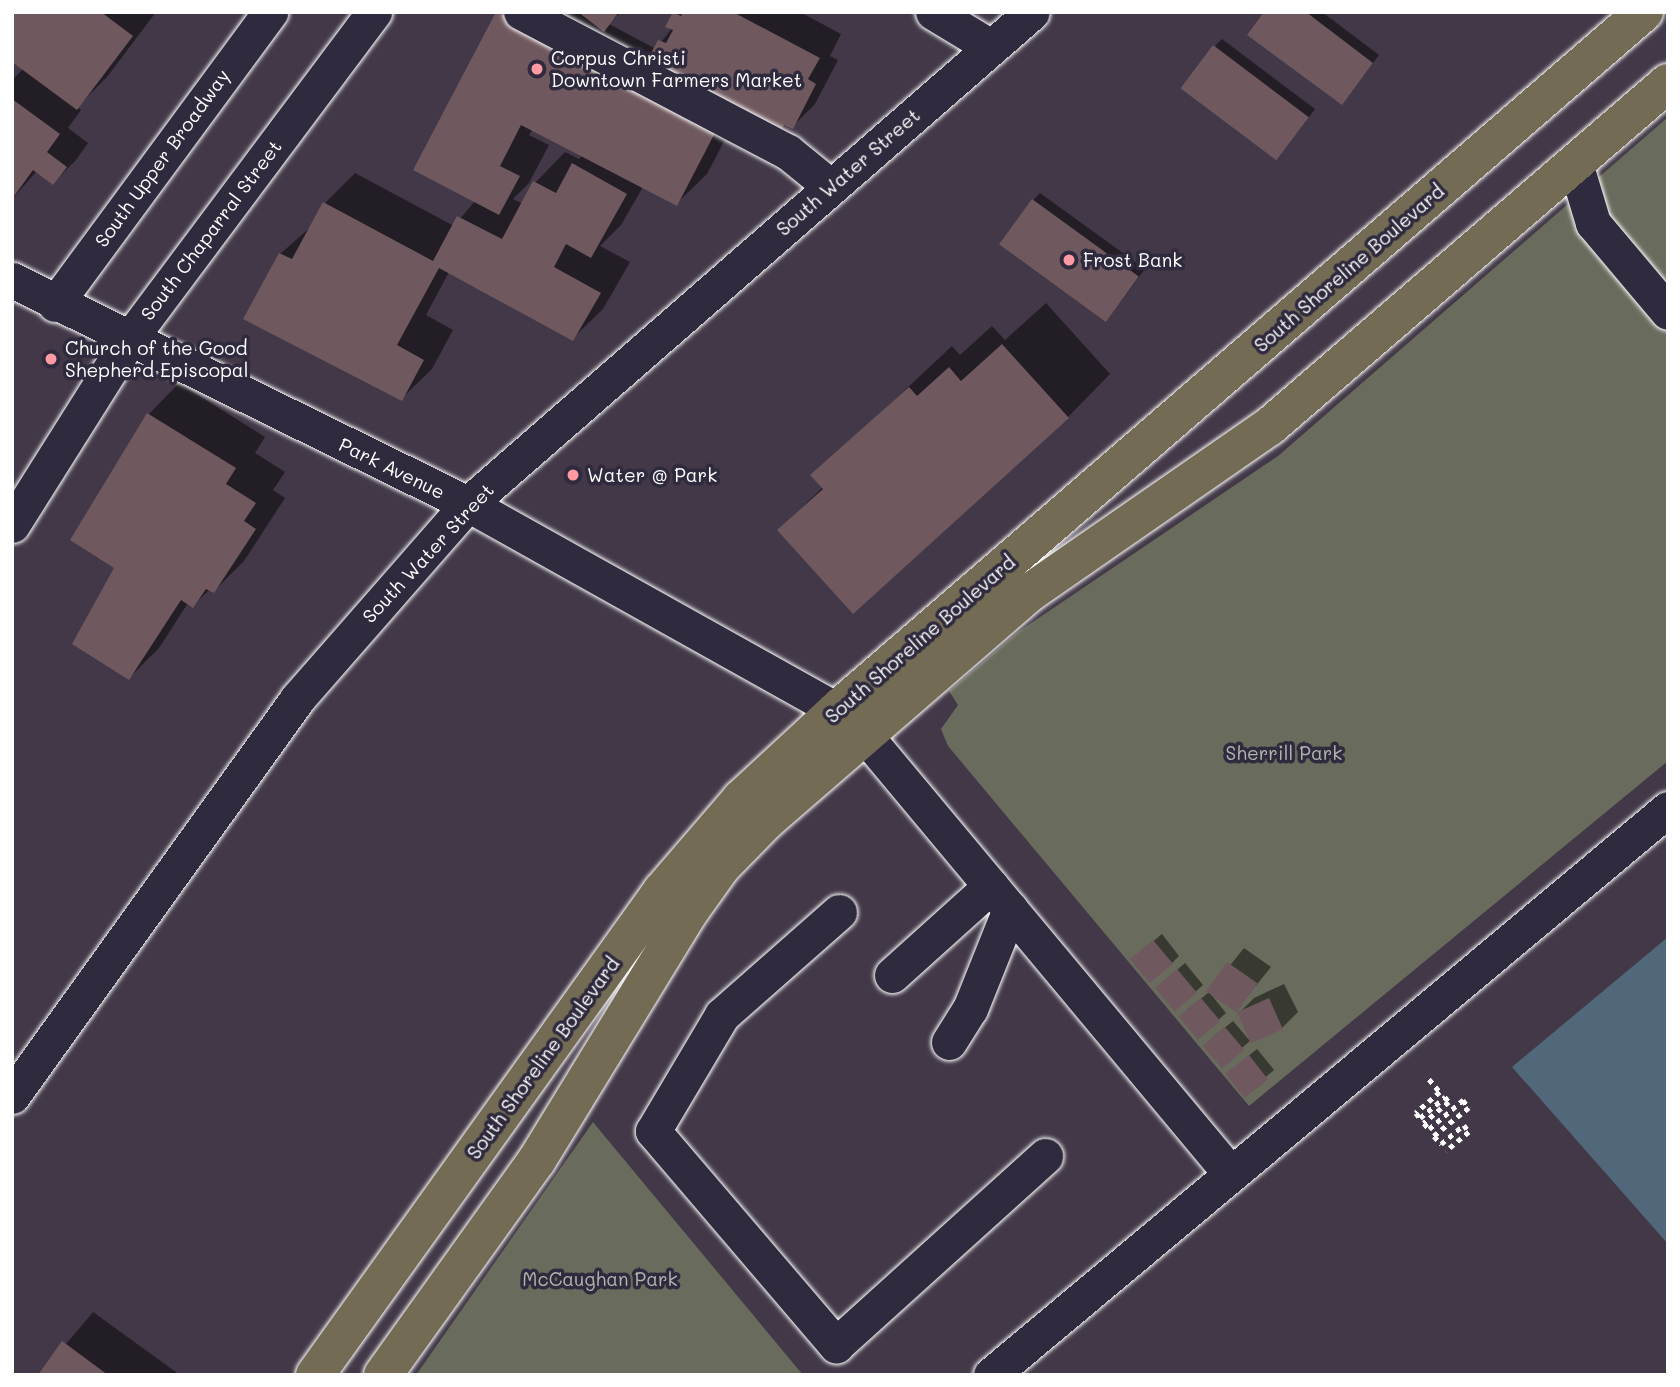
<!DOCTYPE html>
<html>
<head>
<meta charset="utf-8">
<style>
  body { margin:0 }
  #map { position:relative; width:1680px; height:1387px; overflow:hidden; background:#423847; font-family:Mali,sans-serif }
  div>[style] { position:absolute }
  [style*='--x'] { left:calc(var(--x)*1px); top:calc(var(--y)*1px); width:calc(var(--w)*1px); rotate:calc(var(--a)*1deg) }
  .green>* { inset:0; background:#696b5c }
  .water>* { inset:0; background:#50687a }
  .shadow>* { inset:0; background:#0007 }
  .building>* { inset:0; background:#6f595f; transform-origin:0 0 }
  .path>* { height:4.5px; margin-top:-2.25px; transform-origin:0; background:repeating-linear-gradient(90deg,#fff 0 5px,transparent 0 10px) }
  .roads { filter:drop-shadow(0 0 2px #fff) drop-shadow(0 0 2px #fff) }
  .minor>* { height:35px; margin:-17.5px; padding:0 17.5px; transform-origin:17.5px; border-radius:17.5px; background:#2f2a3d }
  .major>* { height:38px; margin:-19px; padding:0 19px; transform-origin:19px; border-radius:19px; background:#746b55 }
  .dots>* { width:19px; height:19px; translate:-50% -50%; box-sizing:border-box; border:4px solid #2f2a3d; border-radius:50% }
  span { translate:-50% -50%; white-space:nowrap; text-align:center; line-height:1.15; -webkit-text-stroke:7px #2f2a3d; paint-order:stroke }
  .poi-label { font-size:19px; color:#fff }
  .left { translate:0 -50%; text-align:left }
  .street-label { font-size:19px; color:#fff }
  .park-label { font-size:19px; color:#b4b5ae }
  .frame { position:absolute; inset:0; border:14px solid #fff; pointer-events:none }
</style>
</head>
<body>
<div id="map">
  <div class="green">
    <div style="clip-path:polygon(1668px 117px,1668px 761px,1249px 1106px,948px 746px,941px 729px,958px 705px,949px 691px,1018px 632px,1278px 456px)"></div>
    <div style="clip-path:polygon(593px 1122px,602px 1133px,803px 1375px,416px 1375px)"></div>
  </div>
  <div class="water">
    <div style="clip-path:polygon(1668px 937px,1668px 1244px,1512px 1067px)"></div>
  </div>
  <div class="shadow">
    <div style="clip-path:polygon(12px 12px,156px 12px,107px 77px,77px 107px,81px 110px,68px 128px,88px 143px,76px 160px,53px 183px,37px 171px,12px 199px,12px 80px,24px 68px)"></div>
    <div style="clip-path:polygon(evenodd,498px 12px,621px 12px,609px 24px,656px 49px,672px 28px,675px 12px,800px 12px,841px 34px,830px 56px,838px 60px,815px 104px,792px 127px,786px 124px,780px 130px,741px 109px,707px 174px,676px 204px,643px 187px,621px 225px,600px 246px,630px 262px,603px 309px,572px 339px,449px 272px,426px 315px,453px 330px,432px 369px,401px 399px,280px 254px,313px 225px,325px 203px,355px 173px,454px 226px,475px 201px,416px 170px,498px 12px,533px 129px,583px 155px,579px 159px,565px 152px,535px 183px,523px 204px,513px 199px,529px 183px,549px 145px,529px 135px,533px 129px)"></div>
    <div style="clip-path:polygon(1266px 12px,1322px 12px,1379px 55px,1349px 95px)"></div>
    <div style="clip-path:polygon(1222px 39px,1315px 109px,1284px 150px,1215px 46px)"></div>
    <div style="clip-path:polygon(1040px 193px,1145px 269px,1107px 320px,1033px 200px)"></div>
    <div style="clip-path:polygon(1046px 303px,1110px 374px,1068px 417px,779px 530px,823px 487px,813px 476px,952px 346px,960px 355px,992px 326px,1005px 340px)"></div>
    <div style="clip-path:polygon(179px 383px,265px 437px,255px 453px,285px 472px,273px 490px,285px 498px,244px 561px,214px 591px,210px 589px,193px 606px,188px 603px,159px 648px,129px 678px,117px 567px,72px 540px,149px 414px)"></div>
    <div style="clip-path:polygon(1162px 934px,1179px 956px,1172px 963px,1140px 952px)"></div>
    <div style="clip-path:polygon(1244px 948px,1271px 967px,1236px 1010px,1210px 993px,1226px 1013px,1198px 1038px,1188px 1009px,1208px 993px)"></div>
    <div style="clip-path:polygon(1185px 963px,1203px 985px,1175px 1010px,1164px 981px)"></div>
    <div style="clip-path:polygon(1284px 984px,1298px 1012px,1282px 1028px,1239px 1013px,1254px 998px)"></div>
    <div style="clip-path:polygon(1233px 1021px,1250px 1041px,1221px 1066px,1212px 1038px)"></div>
    <div style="clip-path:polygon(1257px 1049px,1274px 1070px,1245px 1094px,1235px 1067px)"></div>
    <div style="clip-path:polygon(93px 1312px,180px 1375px,40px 1375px)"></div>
  </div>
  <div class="building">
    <div style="clip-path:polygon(12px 12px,101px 12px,133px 36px,77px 110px,12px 62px)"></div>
    <div style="clip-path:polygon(496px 12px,718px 127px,677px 206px,521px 125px,500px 166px,520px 176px,499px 215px,413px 170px)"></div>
    <div style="clip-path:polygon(578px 12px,619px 12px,604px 32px)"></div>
    <div style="clip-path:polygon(673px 12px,681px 16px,683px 12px,733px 12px,820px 58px,808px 79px,816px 84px,793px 129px,784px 125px,781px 132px,655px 66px,659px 57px,651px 53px,658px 40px,666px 43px,673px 30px,665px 27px)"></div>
    <div style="clip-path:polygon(1264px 12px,1306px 12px,1373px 63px,1342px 105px,1247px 35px)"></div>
    <div style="left:1213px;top:45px;width:120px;height:54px;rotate:37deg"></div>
    <div style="clip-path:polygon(12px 99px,60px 134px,47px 152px,67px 167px,53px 185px,33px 170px,12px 199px)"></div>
    <div style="clip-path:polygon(572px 163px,627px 194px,591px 258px,566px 244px,554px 267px,601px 293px,573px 341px,439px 268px,397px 345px,424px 360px,402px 401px,243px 319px,279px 253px,292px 259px,323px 202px,433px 261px,457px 216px,502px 239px,533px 181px,556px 193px)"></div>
    <div style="left:1032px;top:199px;width:132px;height:56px;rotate:36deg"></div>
    <div style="clip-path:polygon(1002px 344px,1069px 418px,853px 614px,777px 530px,823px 489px,810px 475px,909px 387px,917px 396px,949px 367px,961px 381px)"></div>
    <div style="clip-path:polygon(147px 413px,236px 468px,226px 484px,256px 503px,244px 521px,256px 529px,214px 593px,206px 589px,193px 608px,181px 600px,129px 680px,72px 644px,114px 568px,70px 540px)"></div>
    <div style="left:1153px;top:940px;width:31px;height:30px;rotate:50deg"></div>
    <div style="left:1227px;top:962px;width:37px;height:36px;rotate:35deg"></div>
    <div style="left:1177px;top:969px;width:31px;height:29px;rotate:50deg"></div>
    <div style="left:1201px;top:998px;width:30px;height:29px;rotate:50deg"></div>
    <div style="left:1269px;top:998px;width:34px;height:35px;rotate:66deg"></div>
    <div style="left:1225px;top:1027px;width:30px;height:29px;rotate:50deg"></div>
    <div style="left:1249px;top:1055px;width:31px;height:30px;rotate:52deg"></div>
    <div style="clip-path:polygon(62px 1341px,108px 1375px,38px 1375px)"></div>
  </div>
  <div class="path">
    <div style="--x:1429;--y:1079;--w:17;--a:50"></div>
    <div style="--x:1440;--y:1092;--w:32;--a:139"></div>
    <div style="--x:1416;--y:1113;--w:6;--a:51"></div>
    <div style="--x:1420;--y:1118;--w:33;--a:-40"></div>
    <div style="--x:1445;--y:1097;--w:6;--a:51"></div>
    <div style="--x:1449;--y:1102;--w:33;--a:140"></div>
    <div style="--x:1424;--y:1123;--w:8;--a:50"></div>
    <div style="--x:1429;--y:1129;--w:45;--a:-40.5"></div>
    <div style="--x:1463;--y:1100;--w:10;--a:53"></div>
    <div style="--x:1469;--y:1108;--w:45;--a:141.3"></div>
    <div style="--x:1434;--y:1136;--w:11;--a:49"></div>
    <div style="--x:1441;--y:1144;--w:30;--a:-40"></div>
    <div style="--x:1464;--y:1125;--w:9;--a:54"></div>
    <div style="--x:1469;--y:1132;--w:30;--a:140"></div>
  </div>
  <div class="roads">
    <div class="minor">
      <div style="--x:521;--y:12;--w:301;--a:27.7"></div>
      <div style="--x:788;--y:152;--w:55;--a:39.1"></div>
      <div style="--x:933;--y:12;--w:68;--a:31.1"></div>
      <div style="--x:1575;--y:163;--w:63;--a:73.3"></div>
      <div style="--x:1593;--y:223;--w:116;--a:49.9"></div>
      <div style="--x:12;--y:280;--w:508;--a:26.16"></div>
      <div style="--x:468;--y:504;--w:423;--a:29.2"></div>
      <div style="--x:837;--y:710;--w:35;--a:41"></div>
      <div style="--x:863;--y:733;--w:573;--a:50.17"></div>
      <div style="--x:55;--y:304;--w:363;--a:-53.6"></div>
      <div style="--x:12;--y:525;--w:218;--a:-57.8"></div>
      <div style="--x:128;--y:341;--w:411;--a:-53.2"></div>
      <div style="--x:839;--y:912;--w:156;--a:138.6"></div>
      <div style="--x:722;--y:1015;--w:135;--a:120.7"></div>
      <div style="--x:653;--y:1131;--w:282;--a:49.5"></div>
      <div style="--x:836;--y:1345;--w:282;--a:-42.1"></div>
      <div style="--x:892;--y:975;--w:133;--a:-42"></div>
      <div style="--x:949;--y:1042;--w:39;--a:-58"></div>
      <div style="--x:970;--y:1009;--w:108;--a:-68.2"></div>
      <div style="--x:12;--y:1096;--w:489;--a:-54.3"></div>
      <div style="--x:297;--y:699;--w:259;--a:-48.8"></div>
      <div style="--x:468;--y:504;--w:748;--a:-41.1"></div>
      <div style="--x:991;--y:1375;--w:882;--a:-39.9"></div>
    </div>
    <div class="major">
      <div style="--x:315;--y:1375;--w:596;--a:-54.36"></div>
      <div style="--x:662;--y:891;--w:121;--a:-49.3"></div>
      <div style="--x:741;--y:799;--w:131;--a:-42.8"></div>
      <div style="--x:837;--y:710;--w:1067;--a:-40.86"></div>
      <div style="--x:383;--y:1375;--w:264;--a:-54.4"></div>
      <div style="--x:537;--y:1160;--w:291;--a:-58.5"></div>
      <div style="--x:689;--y:912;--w:55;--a:-54.6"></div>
      <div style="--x:721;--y:867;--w:64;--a:-45.6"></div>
      <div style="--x:766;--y:821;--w:348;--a:-40.9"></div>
      <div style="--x:1029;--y:593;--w:292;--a:-34.7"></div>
      <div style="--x:1269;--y:427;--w:527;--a:-40.77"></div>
    </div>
  </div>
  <div class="dots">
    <div style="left:537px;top:69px;background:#ff9aa2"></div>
    <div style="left:1069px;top:260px;background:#ff9aa2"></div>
    <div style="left:51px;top:359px;background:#ff9aa2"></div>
    <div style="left:573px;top:475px;background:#ff9aa2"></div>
  </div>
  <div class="poi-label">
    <span class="left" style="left:551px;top:69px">Corpus Christi<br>Downtown Farmers Market</span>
    <span class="left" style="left:1083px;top:260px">Frost Bank</span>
    <span class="left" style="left:65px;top:359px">Church of the Good<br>Shepherd Episcopal</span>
    <span class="left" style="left:587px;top:475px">Water @ Park</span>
  </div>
  <div class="street-label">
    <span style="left:162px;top:158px;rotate:-54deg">South Upper Broadway</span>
    <span style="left:848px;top:172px;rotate:-41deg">South Water Street</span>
    <span style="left:211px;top:230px;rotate:-53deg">South Chaparral Street</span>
    <span style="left:1349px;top:268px;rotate:-41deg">South Shoreline Boulevard</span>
    <span style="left:392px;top:468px;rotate:26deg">Park Avenue</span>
    <span style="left:428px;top:553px;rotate:-47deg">South Water Street</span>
    <span style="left:920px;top:639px;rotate:-41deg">South Shoreline Boulevard</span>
    <span style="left:543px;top:1058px;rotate:-54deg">South Shoreline Boulevard</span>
  </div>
  <div class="park-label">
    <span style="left:1284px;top:753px">Sherrill Park</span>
    <span style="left:600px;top:1279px">McCaughan Park</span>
  </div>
  <div class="frame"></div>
</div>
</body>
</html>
